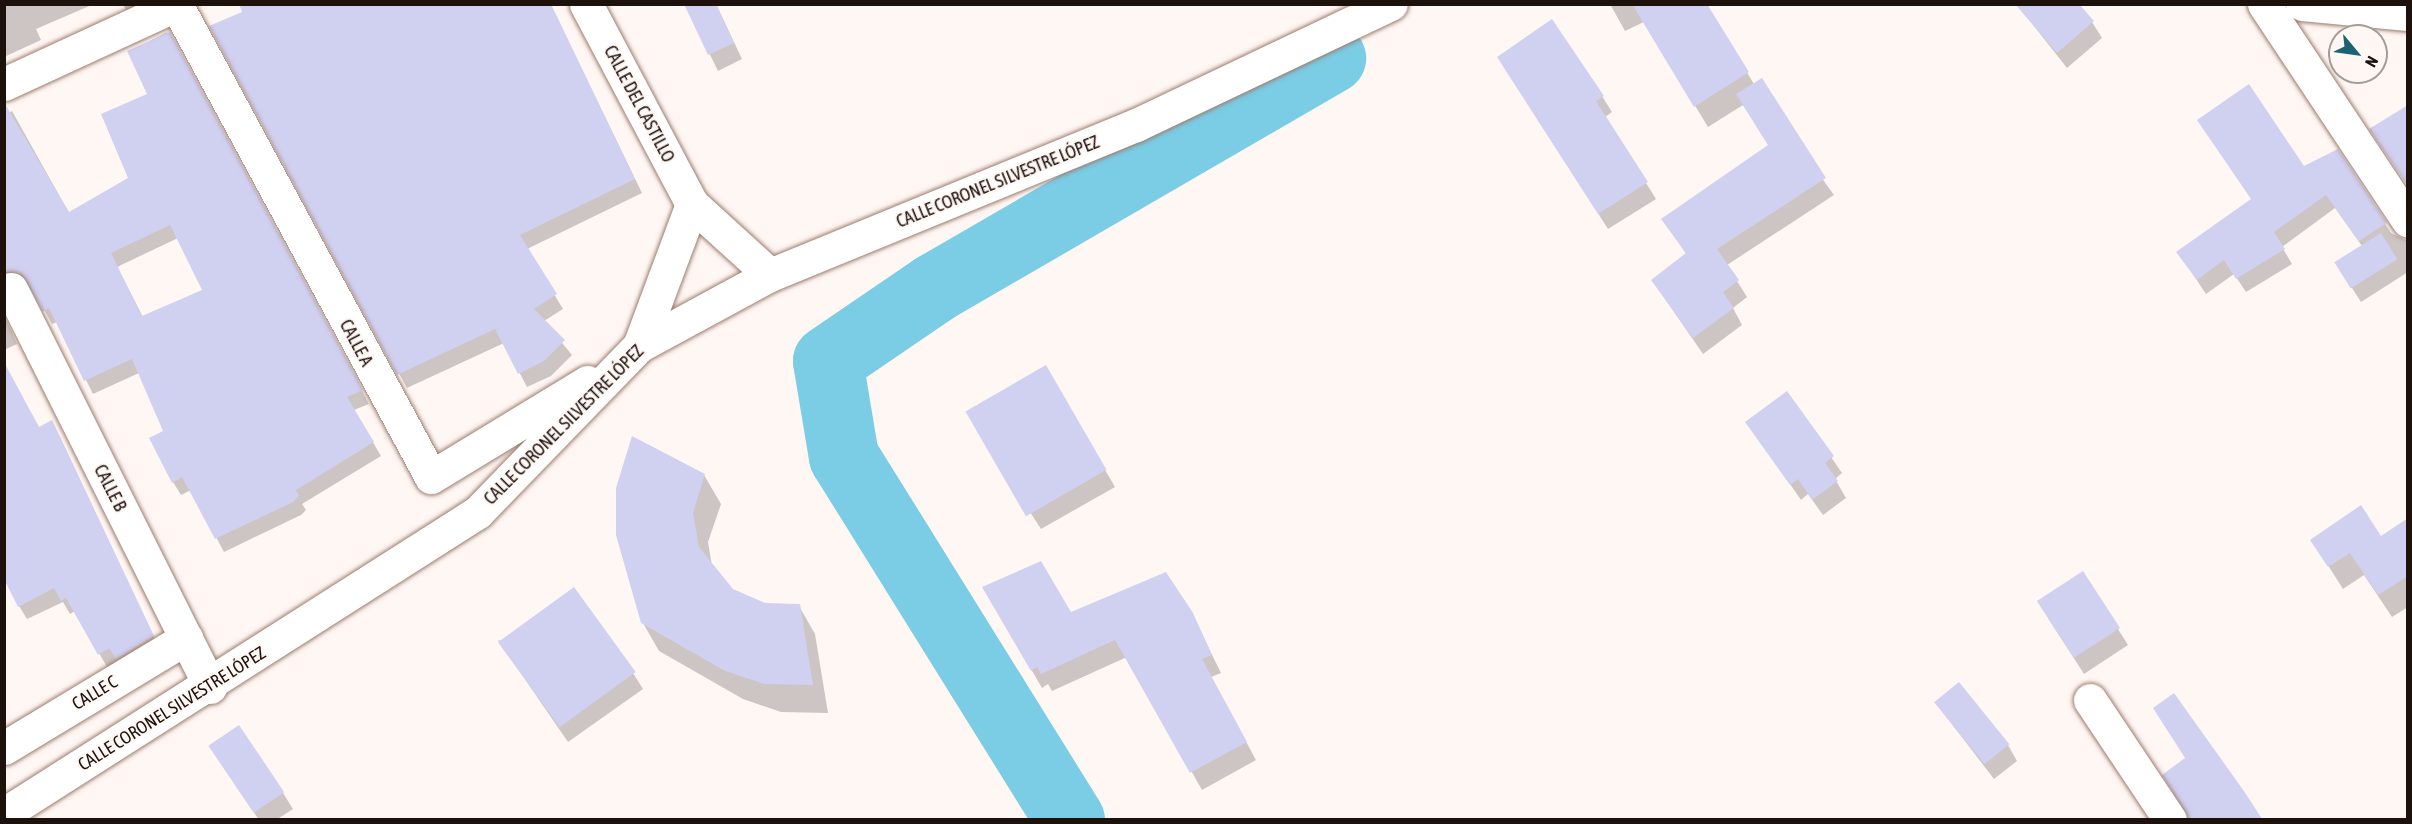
<!DOCTYPE html>
<html>
<head>
<meta charset="utf-8">
<style>
  body { margin:0 }
  #map { position:relative; width:2412px; height:824px; overflow:hidden; background:#fff7f4; font-family:"Asap Condensed",sans-serif }
  div>[style] { position:absolute }
  [style*='--x'] { left:calc(var(--x)*1px); top:calc(var(--y)*1px); width:calc(var(--w)*1px); rotate:calc(var(--a)*1deg) }
  .shadow>* { inset:0; background:#0003 }
  .river>* { height:70px; margin:-35px; padding:0 35px; transform-origin:35px; border-radius:35px; background:#7bcce5 }
  .building>* { inset:0; background:#d0d0f1; transform-origin:0 0 }
  .roads { filter:drop-shadow(0 0 2px #9d7c6d) drop-shadow(0 0 2px #9d7c6d) }
  .minor>* { height:33px; margin:-16.5px; padding:0 16.5px; transform-origin:16.5px; border-radius:16.5px; background:#fff }
  span { translate:-50% -50%; white-space:nowrap; text-align:center; line-height:1.15; -webkit-text-stroke:4.5px #fff7f4; paint-order:stroke }
  .street-label { font-size:18px; color:#1d110c }
  .frame { position:absolute; inset:0; border:6px solid #1d110c; pointer-events:none }
  .north { position:absolute; left:2328px; top:24px; width:60px; height:60px; box-sizing:border-box; background:#fff7f4; border:2px solid #a59b97; border-radius:50%; rotate:119deg; font-size:16px; font-weight:700; line-height:24px; text-align:center; color:#1d110c }
  .north::after { content:''; display:block; margin:auto; width:21px; height:27px; background:#1c6473; clip-path:polygon(50% 0,100% 100%,50% 72%,0 100%) }
</style>
</head>
<body>
<div id="map">
  <div class="shadow">
    <div style="clip-path:polygon(4px 4px,94px 4px,36px 29px,41px 40px,4px 57px)"></div>
    <div style="clip-path:polygon(123px 4px,158px 4px,130px 19px)"></div>
    <div style="clip-path:polygon(550px 4px,642px 193px,527px 249px,563px 309px,544px 321px,572px 355px,551px 376px,527px 387px,504px 343px,407px 388px,211px 26px)"></div>
    <div style="clip-path:polygon(685px 4px,716px 4px,742px 59px,718px 71px)"></div>
    <div style="clip-path:polygon(1610px 4px,1705px 4px,1754px 84px,1834px 195px,1727px 265px,1747px 297px,1733px 308px,1742px 325px,1703px 354px,1652px 280px,1687px 255px,1663px 220px,1769px 146px,1743px 105px,1708px 127px,1644px 22px,1625px 31px)"></div>
    <div style="clip-path:polygon(2019px 7px,2092px 22px,2102px 38px,2067px 68px)"></div>
    <div style="clip-path:polygon(evenodd,167px 32px,369px 404px,354px 410px,381px 456px,302px 504px,306px 510px,301px 515px,224px 552px,191px 490px,181px 495px,173px 482px,165px 432px,139px 373px,93px 394px,57px 322px,52px 324px,35px 293px,20px 283px,4px 291px,4px 116px,12px 111px,69px 213px,130px 179px,149px 95px,129px 52px,167px 32px,178px 238px,204px 290px,143px 317px,117px 267px,178px 238px)"></div>
    <div style="clip-path:polygon(1508px 73px,1602px 96px,1612px 112px,1605px 117px,1656px 199px,1608px 229px)"></div>
    <div style="clip-path:polygon(2337px 151px,2391px 233px,2408px 241px,2408px 272px,2361px 302px,2345px 277px,2362px 246px,2335px 208px,2282px 247px,2292px 264px,2246px 292px,2234px 274px,2206px 294px,2178px 252px)"></div>
    <div style="clip-path:polygon(4px 315px,17px 344px,4px 350px)"></div>
    <div style="clip-path:polygon(1045px 367px,1115px 487px,1041px 529px,978px 432px)"></div>
    <div style="clip-path:polygon(1787px 393px,1842px 473px,1835px 479px,1846px 498px,1823px 515px,1808px 494px,1801px 500px,1747px 422px)"></div>
    <div style="clip-path:polygon(39px 429px,59px 435px,160px 650px,107px 667px,75px 611px,70px 614px,63px 602px,27px 619px,19px 606px)"></div>
    <div style="clip-path:polygon(704px 475px,721px 504px,708px 542px,712px 566px,732px 590px,765px 605px,799px 606px,815px 634px,828px 713px,781px 712px,743px 699px,659px 651px,643px 623px)"></div>
    <div style="clip-path:polygon(2408px 520px,2408px 607px,2392px 617px,2364px 575px,2343px 589px,2312px 540px,2381px 538px)"></div>
    <div style="clip-path:polygon(2083px 574px,2128px 645px,2084px 674px,2048px 618px)"></div>
    <div style="clip-path:polygon(984px 588px,1070px 614px,1192px 614px,1221px 673px,1211px 677px,1256px 760px,1202px 790px,1127px 657px,1052px 691px,1048px 684px,1042px 688px)"></div>
    <div style="clip-path:polygon(498px 640px,633px 673px,643px 689px,568px 742px)"></div>
    <div style="clip-path:polygon(2174px 696px,2261px 820px,2193px 820px,2172px 789px,2187px 759px)"></div>
    <div style="clip-path:polygon(1935px 702px,2008px 745px,2017px 761px,1994px 779px)"></div>
    <div style="clip-path:polygon(211px 747px,283px 793px,293px 809px,276px 820px,259px 820px)"></div>
  </div>
  <div class="river">
    <div style="--x:1070;--y:820;--w:428;--a:-121.9"></div>
    <div style="--x:844;--y:457;--w:97;--a:-99.5"></div>
    <div style="--x:828;--y:361;--w:130;--a:-34.3"></div>
    <div style="--x:935;--y:288;--w:458;--a:-30.1"></div>
  </div>
  <div class="building">
    <div style="clip-path:polygon(239px 4px,551px 4px,635px 179px,520px 235px,557px 294px,534px 309px,565px 340px,544px 361px,518px 374px,495px 329px,397px 375px,209px 26px,242px 12px)"></div>
    <div style="clip-path:polygon(684px 4px,716px 4px,734px 43px,708px 55px)"></div>
    <div style="clip-path:polygon(1632px 4px,1707px 4px,1749px 72px,1694px 107px)"></div>
    <div style="clip-path:polygon(2015px 4px,2079px 4px,2094px 21px,2057px 53px)"></div>
    <div style="clip-path:polygon(1552px 19px,1604px 96px,1596px 101px,1648px 182px,1598px 214px,1497px 57px)"></div>
    <div style="clip-path:polygon(evenodd,170px 32px,363px 390px,347px 397px,374px 442px,296px 490px,299px 496px,293px 502px,215px 539px,182px 477px,172px 483px,149px 438px,163px 431px,132px 359px,84px 381px,49px 308px,43px 312px,22px 274px,4px 272px,4px 102px,69px 212px,128px 178px,101px 114px,147px 94px,127px 51px,170px 32px,170px 225px,202px 290px,142px 316px,111px 253px,170px 225px)"></div>
    <div style="clip-path:polygon(1762px 78px,1826px 178px,1717px 249px,1739px 280px,1723px 292px,1734px 308px,1693px 338px,1651px 280px,1686px 253px,1661px 219px,1768px 145px,1736px 94px)"></div>
    <div style="clip-path:polygon(2249px 84px,2304px 166px,2338px 149px,2387px 223px,2359px 241px,2326px 195px,2274px 232px,2285px 249px,2236px 279px,2224px 260px,2197px 280px,2176px 252px,2251px 199px,2197px 120px)"></div>
    <div style="clip-path:polygon(2408px 105px,2408px 186px,2369px 129px)"></div>
    <div style="left:2381px;top:233px;width:31px;height:55px;rotate:58deg"></div>
    <div style="clip-path:polygon(4px 362px,39px 427px,52px 420px,154px 636px,116px 659px,109px 648px,98px 655px,66px 598px,61px 601px,54px 588px,18px 607px,4px 579px)"></div>
    <div style="left:1046px;top:365px;width:121px;height:93px;rotate:60deg"></div>
    <div style="clip-path:polygon(1787px 391px,1834px 456px,1825px 463px,1838px 481px,1812px 500px,1798px 479px,1790px 485px,1745px 422px)"></div>
    <div style="clip-path:polygon(632px 436px,705px 474px,693px 513px,699px 547px,733px 589px,765px 603px,800px 604px,813px 685px,764px 684px,725px 671px,641px 623px,616px 535px,616px 488px)"></div>
    <div style="clip-path:polygon(2361px 505px,2381px 536px,2408px 518px,2408px 576px,2378px 595px,2350px 553px,2328px 567px,2310px 540px)"></div>
    <div style="clip-path:polygon(1041px 561px,1071px 612px,1166px 572px,1193px 613px,1212px 655px,1202px 659px,1247px 742px,1190px 773px,1115px 640px,1041px 674px,1037px 667px,1031px 671px,982px 587px)"></div>
    <div style="left:2083px;top:571px;width:68px;height:55px;rotate:57deg"></div>
    <div style="left:574px;top:587px;width:105px;height:94px;rotate:54deg"></div>
    <div style="left:1959px;top:682px;width:80px;height:32px;rotate:51deg"></div>
    <div style="clip-path:polygon(2174px 693px,2246px 794px,2262px 819px,2189px 819px,2162px 775px,2185px 758px,2153px 708px)"></div>
    <div style="left:239px;top:725px;width:81px;height:37px;rotate:56deg"></div>
  </div>
  <div class="roads">
    <div class="minor">
      <div style="--x:176;--y:4;--w:537;--a:61.67"></div>
      <div style="--x:431;--y:477;--w:183;--a:-31.3"></div>
      <div style="--x:586;--y:4;--w:226;--a:62.1"></div>
      <div style="--x:692;--y:204;--w:105;--a:42.3"></div>
      <div style="--x:2264;--y:4;--w:260;--a:56.4"></div>
      <div style="--x:2302;--y:4;--w:106;--a:5.4"></div>
      <div style="--x:4;--y:84;--w:192;--a:-24.7"></div>
      <div style="--x:11;--y:289;--w:445;--a:63.4"></div>
      <div style="--x:639;--y:346;--w:152;--a:-69.5"></div>
      <div style="--x:2090;--y:700;--w:144;--a:56.3"></div>
      <div style="--x:4;--y:748;--w:213;--a:-31.1"></div>
      <div style="--x:4;--y:814;--w:562;--a:-32.5"></div>
      <div style="--x:478;--y:512;--w:231;--a:-45.9"></div>
      <div style="--x:639;--y:346;--w:149;--a:-28.5"></div>
      <div style="--x:770;--y:275;--w:396;--a:-22.3"></div>
      <div style="--x:1136;--y:125;--w:282;--a:-25.4"></div>
    </div>
  </div>
  <div class="street-label">
    <span style="left:639px;top:104px;rotate:62deg">CALLE DEL CASTILLO</span>
    <span style="left:998px;top:182px;rotate:-22deg">CALLE CORONEL SILVESTRE LÓPEZ</span>
    <span style="left:356px;top:343px;rotate:62deg">CALLE A</span>
    <span style="left:564px;top:425px;rotate:-45deg">CALLE CORONEL SILVESTRE LÓPEZ</span>
    <span style="left:110px;top:488px;rotate:63deg">CALLE B</span>
    <span style="left:95px;top:693px;rotate:-31deg">CALLE C</span>
    <span style="left:172px;top:709px;rotate:-32deg">CALLE CORONEL SILVESTRE LÓPEZ</span>
  </div>
  <div class="frame"></div>
  <div class="north">N</div>
</div>
</body>
</html>
